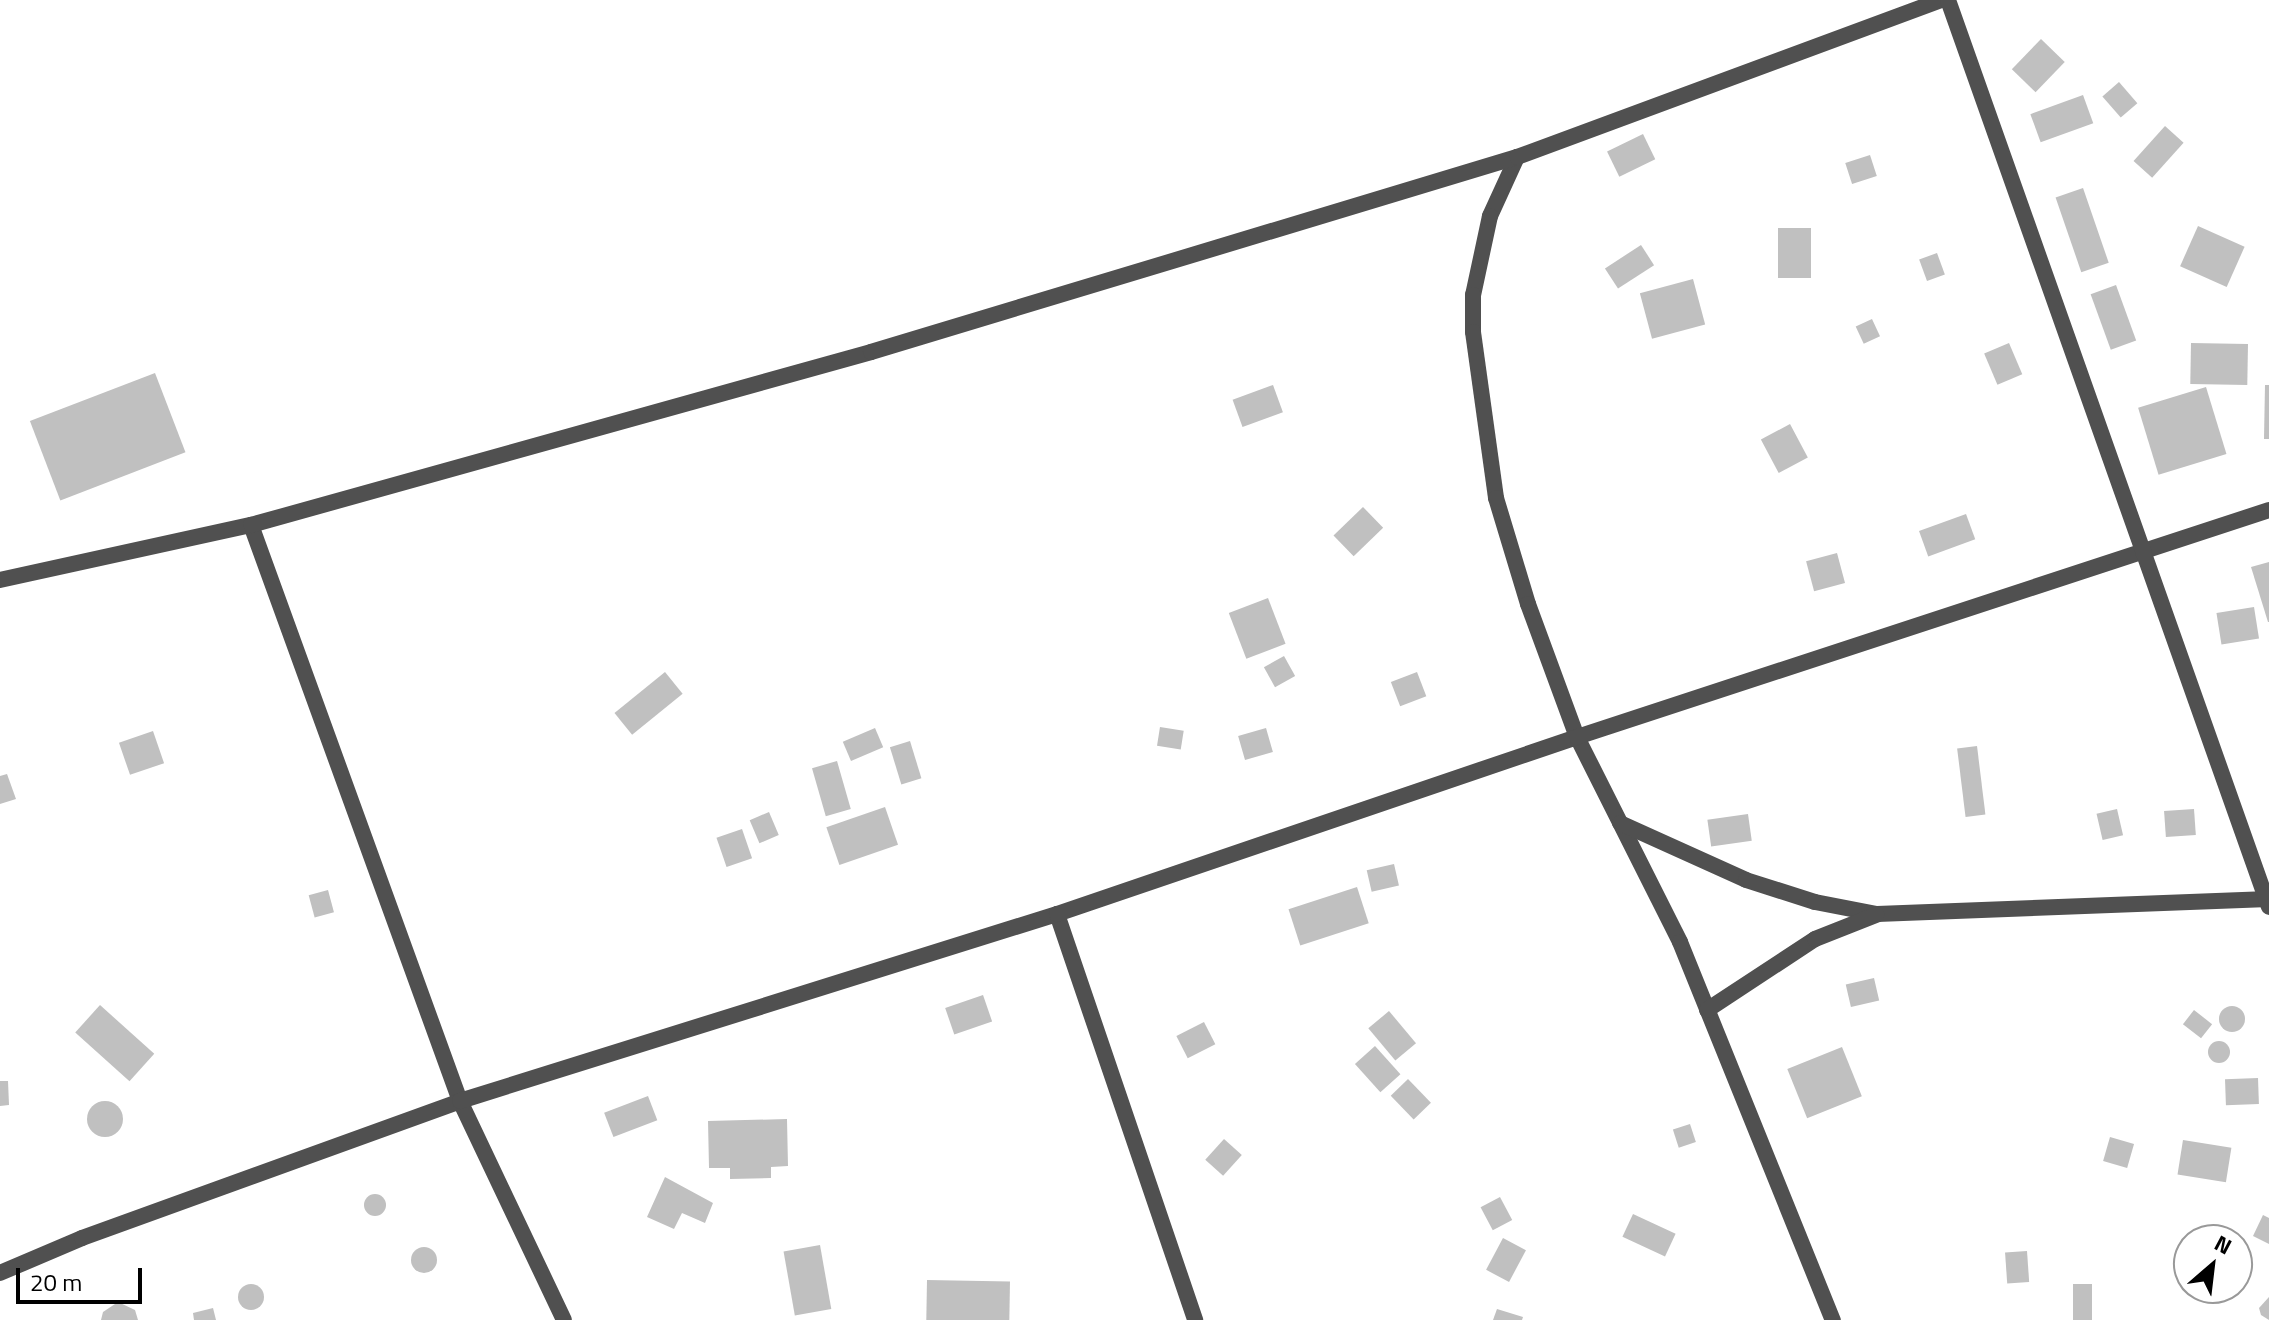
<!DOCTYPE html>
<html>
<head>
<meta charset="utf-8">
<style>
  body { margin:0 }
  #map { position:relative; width:2269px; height:1320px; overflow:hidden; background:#fff; font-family:"Titillium Web",sans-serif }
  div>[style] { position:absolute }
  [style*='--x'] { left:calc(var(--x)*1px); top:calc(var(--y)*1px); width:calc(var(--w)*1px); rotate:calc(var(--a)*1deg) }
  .building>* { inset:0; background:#c0c0c0; transform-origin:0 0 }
  .round { border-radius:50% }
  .minor>* { height:16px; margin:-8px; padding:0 8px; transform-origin:8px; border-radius:8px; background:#505050 }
  .tertiary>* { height:16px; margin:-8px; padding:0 8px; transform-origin:8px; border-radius:8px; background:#505050 }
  span { translate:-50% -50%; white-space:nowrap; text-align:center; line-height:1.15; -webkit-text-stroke:8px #fff; paint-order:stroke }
  .north { position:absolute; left:2173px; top:1224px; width:80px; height:80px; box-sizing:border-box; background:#fff; border:2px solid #999; border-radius:50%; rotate:28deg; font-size:22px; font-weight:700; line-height:32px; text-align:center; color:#000 }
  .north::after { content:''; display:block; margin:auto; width:28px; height:36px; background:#000; clip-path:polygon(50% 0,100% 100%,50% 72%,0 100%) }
  .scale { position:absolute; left:16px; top:1268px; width:126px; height:36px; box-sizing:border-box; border:4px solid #000; border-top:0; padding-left:10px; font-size:24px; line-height:28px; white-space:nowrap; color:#000; -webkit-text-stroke:6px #fff; paint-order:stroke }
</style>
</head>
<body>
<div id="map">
  <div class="building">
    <div style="left:2041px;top:39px;width:33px;height:42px;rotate:44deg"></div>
    <div style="left:2119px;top:82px;width:28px;height:22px;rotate:49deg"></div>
    <div style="left:2083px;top:95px;width:30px;height:56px;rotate:70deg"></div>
    <div style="left:2165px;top:126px;width:25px;height:47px;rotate:42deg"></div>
    <div style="left:1643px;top:134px;width:28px;height:40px;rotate:64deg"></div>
    <div style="left:1870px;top:155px;width:22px;height:26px;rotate:72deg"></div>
    <div style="left:2083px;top:188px;width:79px;height:29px;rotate:71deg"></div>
    <div style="left:2198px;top:226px;width:51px;height:44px;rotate:24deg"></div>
    <div style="left:1778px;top:228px;width:33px;height:50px"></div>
    <div style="left:1641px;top:245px;width:24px;height:43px;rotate:57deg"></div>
    <div style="left:1937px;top:253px;width:23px;height:19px;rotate:70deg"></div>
    <div style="left:1693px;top:279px;width:47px;height:55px;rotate:75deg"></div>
    <div style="left:2116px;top:285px;width:59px;height:27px;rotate:70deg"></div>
    <div style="left:1872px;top:319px;width:19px;height:18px;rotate:65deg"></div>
    <div style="left:2009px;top:343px;width:34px;height:27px;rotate:67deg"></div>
    <div style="left:2191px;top:343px;width:57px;height:41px;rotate:1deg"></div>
    <div style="left:155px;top:373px;width:85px;height:134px;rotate:69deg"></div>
    <div style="left:1273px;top:385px;width:29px;height:43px;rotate:70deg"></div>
    <div style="clip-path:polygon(2265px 385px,2269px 385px,2269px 439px,2264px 439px)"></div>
    <div style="left:2206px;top:387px;width:70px;height:71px;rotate:73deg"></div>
    <div style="left:1790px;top:424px;width:38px;height:33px;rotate:62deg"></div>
    <div style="left:1363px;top:507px;width:29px;height:41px;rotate:46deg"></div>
    <div style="left:1966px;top:514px;width:27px;height:50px;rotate:70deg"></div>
    <div style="left:1837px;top:553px;width:31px;height:32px;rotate:75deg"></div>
    <div style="clip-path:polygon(2269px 562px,2269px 622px,2268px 622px,2251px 567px)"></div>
    <div style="left:1268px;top:598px;width:49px;height:42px;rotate:69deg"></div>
    <div style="left:2254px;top:607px;width:32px;height:38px;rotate:81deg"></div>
    <div style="left:1284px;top:656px;width:23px;height:23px;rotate:61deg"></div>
    <div style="left:665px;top:672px;width:28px;height:65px;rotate:51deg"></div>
    <div style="left:1417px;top:672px;width:26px;height:28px;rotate:69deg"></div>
    <div style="left:1160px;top:727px;width:24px;height:19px;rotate:9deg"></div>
    <div style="left:875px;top:728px;width:21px;height:35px;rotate:67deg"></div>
    <div style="left:1266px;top:728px;width:25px;height:29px;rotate:74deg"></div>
    <div style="left:153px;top:731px;width:34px;height:36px;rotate:71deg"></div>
    <div style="left:910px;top:741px;width:39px;height:21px;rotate:73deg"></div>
    <div style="left:1977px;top:746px;width:69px;height:20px;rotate:83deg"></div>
    <div style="left:837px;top:761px;width:50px;height:26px;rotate:74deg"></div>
    <div style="clip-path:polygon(7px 774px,16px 799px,0 804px,0 776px)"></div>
    <div style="left:885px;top:807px;width:40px;height:62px;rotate:71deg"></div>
    <div style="left:2117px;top:809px;width:27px;height:21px;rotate:77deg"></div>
    <div style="left:2194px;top:809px;width:26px;height:30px;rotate:86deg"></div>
    <div style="left:769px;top:812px;width:25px;height:21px;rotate:67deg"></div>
    <div style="left:1748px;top:814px;width:27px;height:41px;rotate:82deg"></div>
    <div style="left:742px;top:829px;width:31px;height:27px;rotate:71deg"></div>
    <div style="left:1394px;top:864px;width:22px;height:28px;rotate:77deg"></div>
    <div style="left:1357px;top:887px;width:38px;height:72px;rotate:72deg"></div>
    <div style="left:328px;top:890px;width:23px;height:20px;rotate:75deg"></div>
    <div style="left:1874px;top:978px;width:23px;height:29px;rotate:77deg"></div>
    <div style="left:983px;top:995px;width:28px;height:40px;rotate:71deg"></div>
    <div style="left:100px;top:1005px;width:73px;height:37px;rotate:42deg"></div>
    <div class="round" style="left:2219px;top:1006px;width:26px;height:26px"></div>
    <div style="left:2194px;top:1010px;width:23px;height:18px;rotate:38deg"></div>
    <div style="left:1389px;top:1011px;width:42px;height:27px;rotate:50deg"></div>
    <div style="left:1204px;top:1022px;width:25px;height:31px;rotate:63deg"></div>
    <div class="round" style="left:2208px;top:1041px;width:22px;height:22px"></div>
    <div style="left:1375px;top:1046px;width:38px;height:27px;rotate:48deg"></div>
    <div style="left:1842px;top:1047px;width:53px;height:59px;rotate:68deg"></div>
    <div style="left:2258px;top:1078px;width:26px;height:33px;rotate:88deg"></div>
    <div style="left:1408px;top:1079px;width:33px;height:24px;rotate:46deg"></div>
    <div style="clip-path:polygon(0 1081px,8px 1081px,9px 1105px,0 1106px)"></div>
    <div style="left:648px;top:1096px;width:26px;height:47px;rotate:69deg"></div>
    <div class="round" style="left:87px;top:1101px;width:36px;height:36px"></div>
    <div style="clip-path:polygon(787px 1119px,788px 1166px,771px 1167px,771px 1178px,730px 1179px,730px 1168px,709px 1168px,708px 1121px)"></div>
    <div style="left:1690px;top:1124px;width:19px;height:18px;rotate:72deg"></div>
    <div style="left:2110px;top:1137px;width:25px;height:25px;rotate:16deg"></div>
    <div style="left:1224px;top:1139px;width:24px;height:28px;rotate:42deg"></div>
    <div style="left:2183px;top:1140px;width:49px;height:35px;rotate:9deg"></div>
    <div style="clip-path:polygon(665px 1177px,713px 1203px,705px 1223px,682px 1213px,674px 1229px,647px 1217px)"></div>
    <div class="round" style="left:364px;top:1194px;width:22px;height:22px"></div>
    <div style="left:1500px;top:1197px;width:26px;height:22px;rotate:62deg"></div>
    <div style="left:1633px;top:1214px;width:47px;height:25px;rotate:25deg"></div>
    <div style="clip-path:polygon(2263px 1215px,2269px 1218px,2269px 1244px,2253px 1236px)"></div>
    <div style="left:1503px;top:1238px;width:26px;height:36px;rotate:28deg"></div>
    <div style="left:820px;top:1245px;width:65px;height:37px;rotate:80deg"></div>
    <div class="round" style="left:411px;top:1247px;width:26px;height:26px"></div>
    <div style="left:2027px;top:1251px;width:31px;height:22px;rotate:86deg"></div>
    <div style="left:927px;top:1280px;width:83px;height:40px;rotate:1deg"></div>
    <div style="left:2073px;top:1284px;width:19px;height:36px"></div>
    <div class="round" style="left:238px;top:1284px;width:26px;height:26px"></div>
    <div style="clip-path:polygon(2269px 1297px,2269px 1320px,2261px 1315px,2259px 1308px)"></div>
    <div style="clip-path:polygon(118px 1302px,135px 1310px,138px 1320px,101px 1320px,103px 1312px)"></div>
    <div style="clip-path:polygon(213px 1308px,216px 1320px,194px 1320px,193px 1313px)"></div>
    <div style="clip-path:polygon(1497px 1309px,1523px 1317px,1522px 1320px,1493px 1320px)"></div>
  </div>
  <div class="minor">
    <div style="--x:1517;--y:157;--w:65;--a:114.6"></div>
    <div style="--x:1490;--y:216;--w:81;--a:102.1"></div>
    <div style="--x:1473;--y:295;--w:37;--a:90"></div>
    <div style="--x:1473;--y:332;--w:168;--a:82.1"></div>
    <div style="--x:1496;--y:498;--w:111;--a:73.2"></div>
    <div style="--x:1528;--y:604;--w:142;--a:69.8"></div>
    <div style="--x:1577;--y:737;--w:229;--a:63.3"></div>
    <div style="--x:1680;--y:942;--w:408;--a:68"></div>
    <div style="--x:251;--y:525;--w:613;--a:70.06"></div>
    <div style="--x:460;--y:1101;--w:242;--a:64.6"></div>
    <div style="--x:0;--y:580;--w:257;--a:-12.4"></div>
    <div style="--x:251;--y:525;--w:644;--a:-15.59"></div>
    <div style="--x:871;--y:352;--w:675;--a:-16.8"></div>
    <div style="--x:1517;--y:157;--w:453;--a:-20.3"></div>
    <div style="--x:1620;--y:823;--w:138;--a:24.3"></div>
    <div style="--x:1746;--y:880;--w:72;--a:17.7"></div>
    <div style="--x:1815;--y:902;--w:63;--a:11"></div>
    <div style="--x:1877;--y:914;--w:392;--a:-2.2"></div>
    <div style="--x:1057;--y:914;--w:429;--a:71.2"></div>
    <div style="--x:1707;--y:1010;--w:129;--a:-33.3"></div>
    <div style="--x:1815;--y:939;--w:66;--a:-21.5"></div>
    <div style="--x:0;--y:1273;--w:89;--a:-23.1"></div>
    <div style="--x:82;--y:1238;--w:402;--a:-19.9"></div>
    <div style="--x:460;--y:1101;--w:626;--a:-17.39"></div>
    <div style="--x:1057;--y:914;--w:549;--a:-18.8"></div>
    <div style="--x:1577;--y:737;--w:728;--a:-18.16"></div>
  </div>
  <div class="tertiary">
    <div style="--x:1948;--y:0;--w:962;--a:70.51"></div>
  </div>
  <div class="north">N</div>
  <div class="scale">20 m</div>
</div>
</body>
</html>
